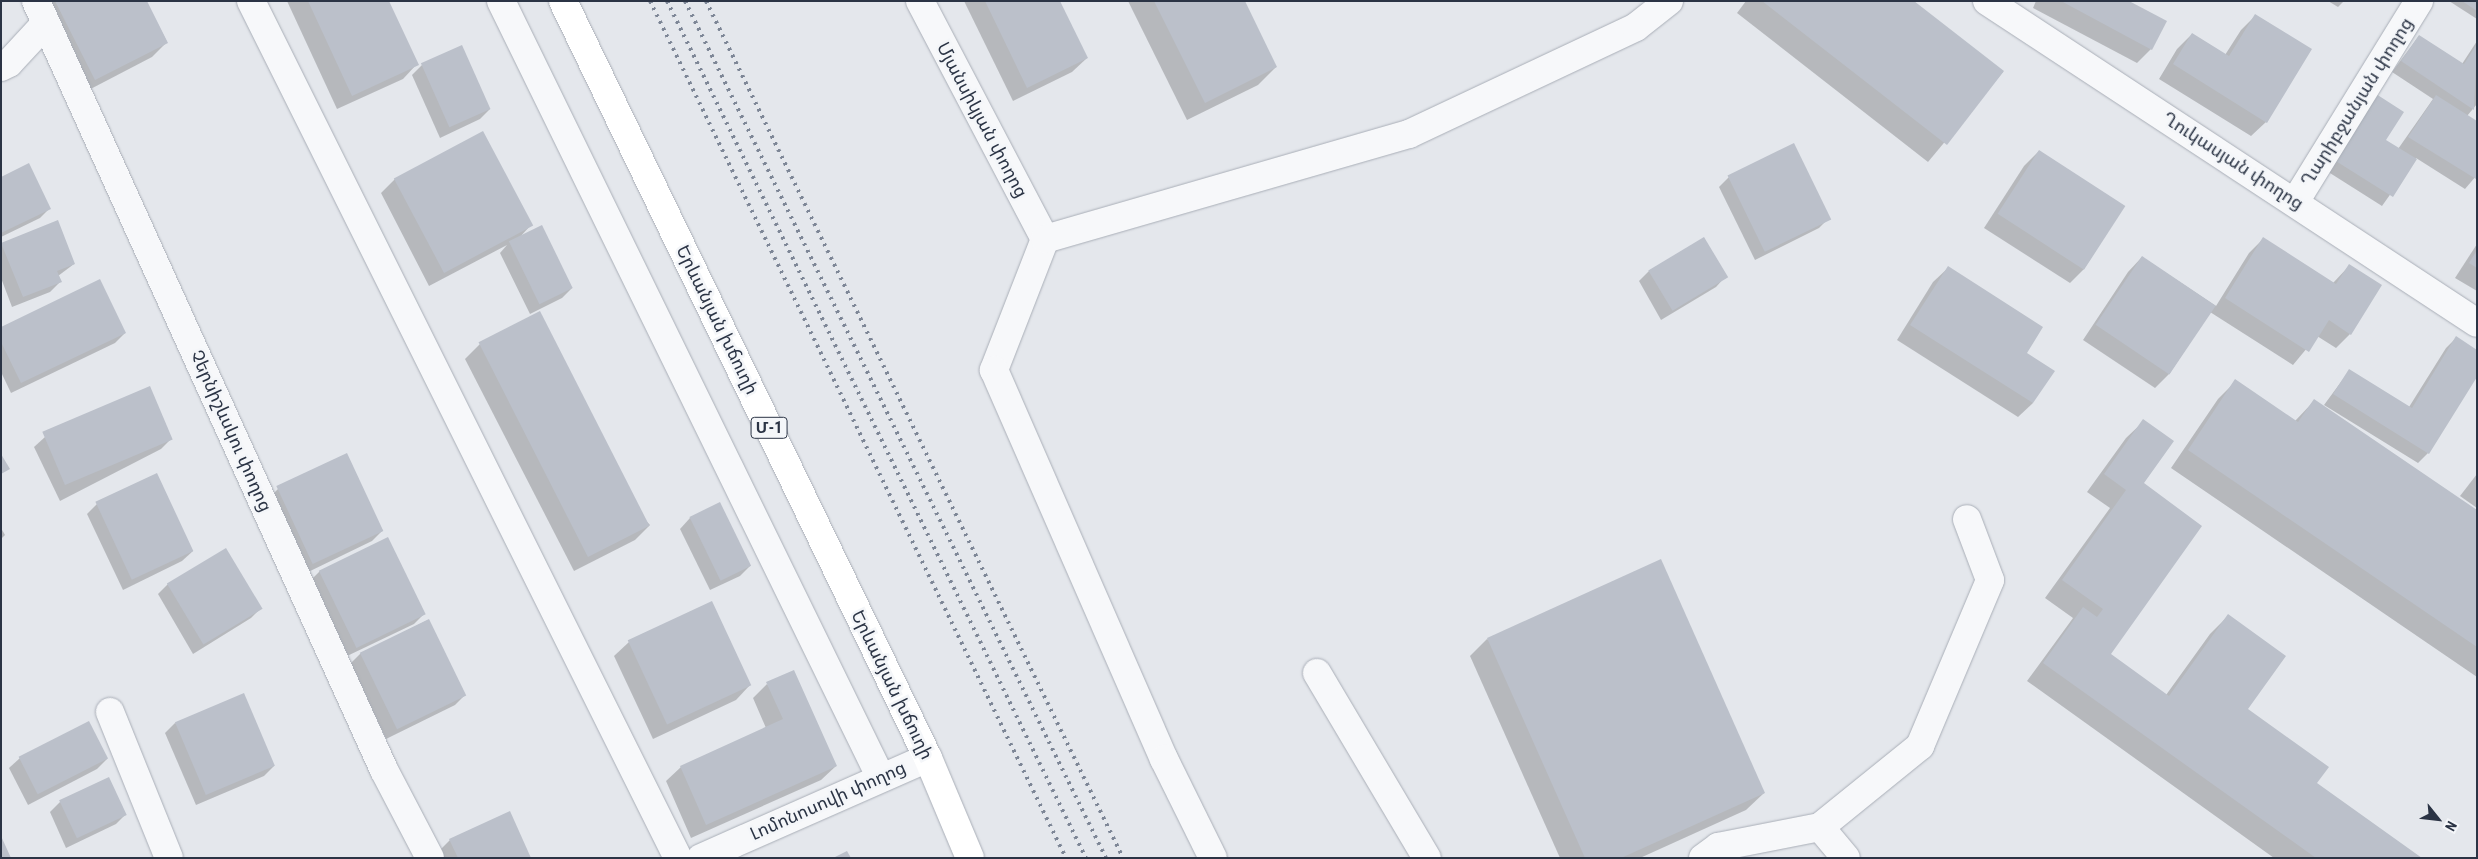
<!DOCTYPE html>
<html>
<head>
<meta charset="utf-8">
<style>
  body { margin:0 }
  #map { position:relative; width:2478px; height:859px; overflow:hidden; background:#e4e7ec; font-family:"Roboto Condensed","Noto Sans Armenian",sans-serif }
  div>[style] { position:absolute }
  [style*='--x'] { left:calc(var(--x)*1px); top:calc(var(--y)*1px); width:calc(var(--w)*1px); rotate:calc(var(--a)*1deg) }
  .shadow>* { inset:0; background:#0003 }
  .building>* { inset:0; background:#bbc0ca; transform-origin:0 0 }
  .roads { filter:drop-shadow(0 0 1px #a9aeb7) drop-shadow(0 0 1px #a9aeb7) }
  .minor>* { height:28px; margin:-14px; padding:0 14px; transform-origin:14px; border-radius:14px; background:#f7f8fa }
  .highway>* { height:28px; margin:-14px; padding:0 14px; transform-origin:14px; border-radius:14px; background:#fff }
  .rail>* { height:4px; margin-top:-2px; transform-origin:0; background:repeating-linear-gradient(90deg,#7d8696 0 2.5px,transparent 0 7.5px) }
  span { translate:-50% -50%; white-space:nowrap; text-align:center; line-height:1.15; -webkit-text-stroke:5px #f4f6f9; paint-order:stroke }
  .shield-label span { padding:1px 4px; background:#f4f6f9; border:1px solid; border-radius:4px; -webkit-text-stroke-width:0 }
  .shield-label { font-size:16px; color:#2b3445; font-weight:700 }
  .street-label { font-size:18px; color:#2b3445 }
  .frame { position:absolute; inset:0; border:2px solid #2b3445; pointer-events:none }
  .north { position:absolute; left:2413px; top:794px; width:50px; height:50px; -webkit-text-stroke:4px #f4f6f9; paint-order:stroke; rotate:119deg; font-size:14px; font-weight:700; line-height:20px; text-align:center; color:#2b3445 }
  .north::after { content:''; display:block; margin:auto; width:18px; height:22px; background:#2b3445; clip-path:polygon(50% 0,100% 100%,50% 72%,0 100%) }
</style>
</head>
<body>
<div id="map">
  <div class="shadow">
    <div style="clip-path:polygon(49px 1px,146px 1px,167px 42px,152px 57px,81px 94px)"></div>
    <div style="clip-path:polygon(287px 1px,388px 1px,417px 64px,403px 79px,337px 109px)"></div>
    <div style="clip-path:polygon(964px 1px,1059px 1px,1087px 58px,1072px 72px,1013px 101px)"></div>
    <div style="clip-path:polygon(1128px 1px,1243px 1px,1276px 67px,1258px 85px,1187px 120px)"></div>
    <div style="clip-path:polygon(1746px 1px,1912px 1px,2003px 72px,1928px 162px,1737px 13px)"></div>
    <div style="clip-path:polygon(2036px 1px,2127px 1px,2151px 49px,2137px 63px,2033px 8px)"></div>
    <div style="clip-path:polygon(2328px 1px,2344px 1px,2338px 7px)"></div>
    <div style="clip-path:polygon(2449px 1px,2477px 1px,2477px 19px)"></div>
    <div style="clip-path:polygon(2256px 15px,2266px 122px,2251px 136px,2159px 79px,2177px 49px,2192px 34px,2225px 55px,2241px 30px)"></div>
    <div style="clip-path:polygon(2419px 36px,2462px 64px,2477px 41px,2477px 104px,2467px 116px,2477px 123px,2477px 175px,2465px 189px,2416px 158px,2382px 206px,2322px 168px,2363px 103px,2385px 141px,2398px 149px,2433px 99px,2392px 72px)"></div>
    <div style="clip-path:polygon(422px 65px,490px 109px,480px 119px,440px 138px,412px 75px)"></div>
    <div style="clip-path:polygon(2039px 151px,2124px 206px,2084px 269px,2070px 283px,1984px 228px,2024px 166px)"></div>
    <div style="clip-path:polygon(1729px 177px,1829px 218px,1819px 228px,1755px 260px,1719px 187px)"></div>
    <div style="clip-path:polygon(1px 178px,50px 208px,40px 218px,1px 237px)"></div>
    <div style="clip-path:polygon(395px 179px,531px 225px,519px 238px,572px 288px,562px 298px,530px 314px,500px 253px,507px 245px,429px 286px,381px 193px)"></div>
    <div style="clip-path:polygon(57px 222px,74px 264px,58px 276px,60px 282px,50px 292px,12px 307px,1px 278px,1px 245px)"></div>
    <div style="clip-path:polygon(2263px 239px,2333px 283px,2349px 266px,2350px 334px,2336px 348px,2317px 336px,2293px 365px,2210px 312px,2170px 373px,2155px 388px,2083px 340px,2128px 272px,2142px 257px,2216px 306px,2249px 253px)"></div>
    <div style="clip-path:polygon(2477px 244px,2477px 291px,2455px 278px)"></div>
    <div style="clip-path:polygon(1948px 268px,2025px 353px,2033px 403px,2018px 417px,1897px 340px,1933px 282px)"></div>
    <div style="clip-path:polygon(1649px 271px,1726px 276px,1716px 287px,1661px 320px,1639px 281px)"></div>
    <div style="clip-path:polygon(1px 328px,125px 333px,115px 343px,11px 393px,1px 372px)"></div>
    <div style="clip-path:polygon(2456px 338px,2428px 453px,2418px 463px,2324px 405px,2349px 371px,2409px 407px,2446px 348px)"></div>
    <div style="clip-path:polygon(480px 344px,650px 525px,635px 540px,574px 571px,465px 359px)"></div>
    <div style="clip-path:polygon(2236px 381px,2295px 421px,2314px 401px,2477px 511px,2477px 677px,2171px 468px,2218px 399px)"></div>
    <div style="clip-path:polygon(149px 388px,171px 439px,161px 449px,60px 501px,34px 447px,45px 437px)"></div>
    <div style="clip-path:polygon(2144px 421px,2142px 484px,2109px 654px,2166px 695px,2210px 634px,2228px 616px,2246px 709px,2315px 783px,2420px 858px,2274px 858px,2027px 681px,2073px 618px,2045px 598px,2110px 508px,2087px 492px,2126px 438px)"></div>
    <div style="clip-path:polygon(2477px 474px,2477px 508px,2460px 496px)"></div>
    <div style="clip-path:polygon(278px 489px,383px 530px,372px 541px,304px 574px,268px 499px)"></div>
    <div style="clip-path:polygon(97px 504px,193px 551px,182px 561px,123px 590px,87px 514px)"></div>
    <div style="clip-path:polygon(720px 504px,750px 566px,740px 576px,710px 590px,680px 529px,690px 518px)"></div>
    <div style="clip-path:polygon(1px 528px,5px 535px,1px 539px)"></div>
    <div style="clip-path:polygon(388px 539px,424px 614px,414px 624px,345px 657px,309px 582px,319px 572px)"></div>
    <div style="clip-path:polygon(168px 584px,261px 608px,251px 618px,193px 654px,158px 594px)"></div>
    <div style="clip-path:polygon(428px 620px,465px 695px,455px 705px,386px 739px,350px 664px,360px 654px)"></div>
    <div style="clip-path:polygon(1487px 639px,1764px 793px,1746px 810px,1640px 858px,1560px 858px,1470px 656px)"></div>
    <div style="clip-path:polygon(629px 642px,750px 685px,736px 700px,653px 739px,614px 656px)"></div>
    <div style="clip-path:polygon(767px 684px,836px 766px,821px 780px,691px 838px,666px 781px,681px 767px,766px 728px,753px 698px)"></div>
    <div style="clip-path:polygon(89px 723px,107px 759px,97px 769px,28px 805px,9px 768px,20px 758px)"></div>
    <div style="clip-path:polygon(175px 723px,274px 766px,264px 776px,196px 805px,165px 733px)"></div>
    <div style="clip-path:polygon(60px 802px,126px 814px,116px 824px,66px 848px,50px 812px)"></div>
    <div style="clip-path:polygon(450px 840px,530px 858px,444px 858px,440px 850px)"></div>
  </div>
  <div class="building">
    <div style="clip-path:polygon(55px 1px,147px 1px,168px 43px,95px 80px)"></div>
    <div style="clip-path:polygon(308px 1px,389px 1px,419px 65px,352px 96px)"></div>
    <div style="clip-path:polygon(985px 1px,1060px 1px,1088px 58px,1027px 88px)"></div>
    <div style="clip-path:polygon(1154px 1px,1245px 1px,1277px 67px,1205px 103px)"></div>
    <div style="clip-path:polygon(1762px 1px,1914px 1px,2004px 71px,1947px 145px)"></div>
    <div style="clip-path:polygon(2061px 1px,2129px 1px,2167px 21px,2152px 50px)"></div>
    <div style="clip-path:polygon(2462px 1px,2477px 1px,2477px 11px)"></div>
    <div style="clip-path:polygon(2255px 14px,2312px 49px,2267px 123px,2173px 64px,2192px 33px,2229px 56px)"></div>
    <div style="clip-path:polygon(2419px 35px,2464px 64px,2477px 44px,2474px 110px,2401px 61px)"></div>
    <div style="left:462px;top:45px;width:70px;height:45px;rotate:66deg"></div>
    <div style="clip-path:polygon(2373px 92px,2404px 112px,2386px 140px,2417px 159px,2393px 197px,2331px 158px)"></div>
    <div style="clip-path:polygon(2436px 95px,2477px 121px,2476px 179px,2408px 137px)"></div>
    <div style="left:483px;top:131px;width:107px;height:101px;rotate:62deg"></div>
    <div style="left:1794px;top:143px;width:85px;height:74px;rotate:64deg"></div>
    <div style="left:2039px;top:150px;width:103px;height:76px;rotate:33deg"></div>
    <div style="clip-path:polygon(29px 163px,51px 209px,1px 233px,1px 177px)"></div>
    <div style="clip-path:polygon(58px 220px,75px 264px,57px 271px,62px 282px,23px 297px,1px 243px)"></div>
    <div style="left:542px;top:225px;width:70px;height:37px;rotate:64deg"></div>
    <div style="left:1704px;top:237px;width:47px;height:65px;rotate:59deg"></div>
    <div style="clip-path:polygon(2263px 237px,2336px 284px,2349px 264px,2382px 285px,2351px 335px,2329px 320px,2309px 352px,2225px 298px)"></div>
    <div style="clip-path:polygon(2477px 250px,2477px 268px,2469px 263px)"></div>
    <div style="left:2142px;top:256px;width:89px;height:83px;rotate:34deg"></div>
    <div style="clip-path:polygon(1948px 266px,2043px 327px,2027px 353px,2055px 371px,2033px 403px,1910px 325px)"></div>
    <div style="clip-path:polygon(100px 279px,126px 333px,21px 383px,1px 342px,1px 327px)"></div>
    <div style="left:540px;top:311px;width:241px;height:69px;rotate:63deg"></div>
    <div style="clip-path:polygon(2456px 336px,2477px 350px,2477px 377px,2429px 454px,2333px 394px,2349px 369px,2412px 408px)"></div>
    <div style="clip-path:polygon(2235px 379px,2298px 422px,2314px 399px,2477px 510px,2477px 647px,2188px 450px)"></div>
    <div style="left:150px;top:386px;width:58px;height:117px;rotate:67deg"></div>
    <div style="clip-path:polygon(2143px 419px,2174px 441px,2144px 483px,2202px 526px,2111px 654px,2169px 696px,2228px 614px,2286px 656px,2248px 709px,2329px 767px,2317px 783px,2422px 858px,2316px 858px,2043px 663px,2083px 607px,2097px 617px,2103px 609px,2062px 580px,2126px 490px,2104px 474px)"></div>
    <div style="left:347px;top:453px;width:86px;height:78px;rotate:65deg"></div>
    <div style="clip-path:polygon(1px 454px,10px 469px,1px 474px)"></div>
    <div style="left:157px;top:473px;width:86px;height:68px;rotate:65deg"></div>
    <div style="left:720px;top:502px;width:71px;height:34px;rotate:64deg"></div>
    <div style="left:388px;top:537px;width:86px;height:77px;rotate:64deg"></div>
    <div style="left:226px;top:548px;width:71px;height:69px;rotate:59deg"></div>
    <div style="clip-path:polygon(1661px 559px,1765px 793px,1621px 858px,1585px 858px,1487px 638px)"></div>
    <div style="left:712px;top:601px;width:93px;height:93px;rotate:65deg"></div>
    <div style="left:429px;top:619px;width:85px;height:77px;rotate:64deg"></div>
    <div style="clip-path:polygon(794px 670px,837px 766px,706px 825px,680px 766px,783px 719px,766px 682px)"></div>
    <div style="left:244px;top:693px;width:79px;height:75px;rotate:67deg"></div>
    <div style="left:89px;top:721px;width:42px;height:79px;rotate:63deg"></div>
    <div style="left:109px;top:777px;width:42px;height:55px;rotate:65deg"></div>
    <div style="clip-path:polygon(510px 811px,531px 858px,458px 858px,449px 839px)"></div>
    <div style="clip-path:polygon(1px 836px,11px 858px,1px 858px)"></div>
    <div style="clip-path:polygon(847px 851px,851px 858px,833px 858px)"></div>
  </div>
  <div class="roads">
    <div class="minor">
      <div style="--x:36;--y:1;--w:844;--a:65.65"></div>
      <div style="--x:384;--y:770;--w:99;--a:62.4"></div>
      <div style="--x:251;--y:1;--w:957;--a:63.52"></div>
      <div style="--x:501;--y:1;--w:863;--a:63.94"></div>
      <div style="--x:920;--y:1;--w:269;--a:62.3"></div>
      <div style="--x:1987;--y:1;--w:586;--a:33.31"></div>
      <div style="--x:1;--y:67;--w:9;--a:-27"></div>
      <div style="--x:9;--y:63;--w:54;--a:-47.2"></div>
      <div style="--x:2295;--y:202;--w:236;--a:-58.3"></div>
      <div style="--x:1045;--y:239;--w:141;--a:111.3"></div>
      <div style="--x:994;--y:370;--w:425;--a:66.4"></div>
      <div style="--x:1164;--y:759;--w:110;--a:63.7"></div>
      <div style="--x:1045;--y:239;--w:379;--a:-16.1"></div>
      <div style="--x:1409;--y:134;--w:251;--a:-25.2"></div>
      <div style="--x:1636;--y:27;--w:42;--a:-38.2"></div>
      <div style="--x:1317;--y:673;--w:215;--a:59.3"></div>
      <div style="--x:110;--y:712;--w:157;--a:68"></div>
      <div style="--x:1820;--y:827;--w:40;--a:50"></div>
      <div style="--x:701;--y:858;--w:248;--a:-23.8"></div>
      <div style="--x:1703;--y:858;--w:19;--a:-36"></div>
      <div style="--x:1718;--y:847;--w:104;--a:-11.1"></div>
      <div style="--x:1820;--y:827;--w:129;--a:-39"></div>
      <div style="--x:1920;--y:746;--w:180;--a:-67.1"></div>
      <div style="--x:1990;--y:580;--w:65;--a:-110.7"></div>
    </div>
    <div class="highway">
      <div style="--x:563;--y:1;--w:840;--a:64.26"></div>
      <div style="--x:928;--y:758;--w:108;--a:67.2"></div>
    </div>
  </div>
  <div class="rail">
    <div style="--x:650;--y:1;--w:953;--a:64.11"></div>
    <div style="--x:667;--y:1;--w:954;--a:63.95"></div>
    <div style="--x:685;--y:1;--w:955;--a:63.84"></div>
    <div style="--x:706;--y:1;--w:953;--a:64.05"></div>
  </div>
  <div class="shield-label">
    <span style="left:769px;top:428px">Մ-1</span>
  </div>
  <div class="street-label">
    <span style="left:2357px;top:102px;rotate:-58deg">Ղարիբջանյան փողոց</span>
    <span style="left:982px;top:120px;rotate:62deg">Մյանսիկյան փողոց</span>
    <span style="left:2233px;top:161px;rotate:33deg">Ղուկասյան փողոց</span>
    <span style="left:717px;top:320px;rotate:64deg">Երևանյան խճուղի</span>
    <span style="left:231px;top:431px;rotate:66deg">Չերնիշևսկու փողոց</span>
    <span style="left:892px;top:685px;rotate:64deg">Երևանյան խճուղի</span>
    <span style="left:828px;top:801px;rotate:-24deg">Լոմոնոսովի փողոց</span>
  </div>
  <div class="frame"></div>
  <div class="north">N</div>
</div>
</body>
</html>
